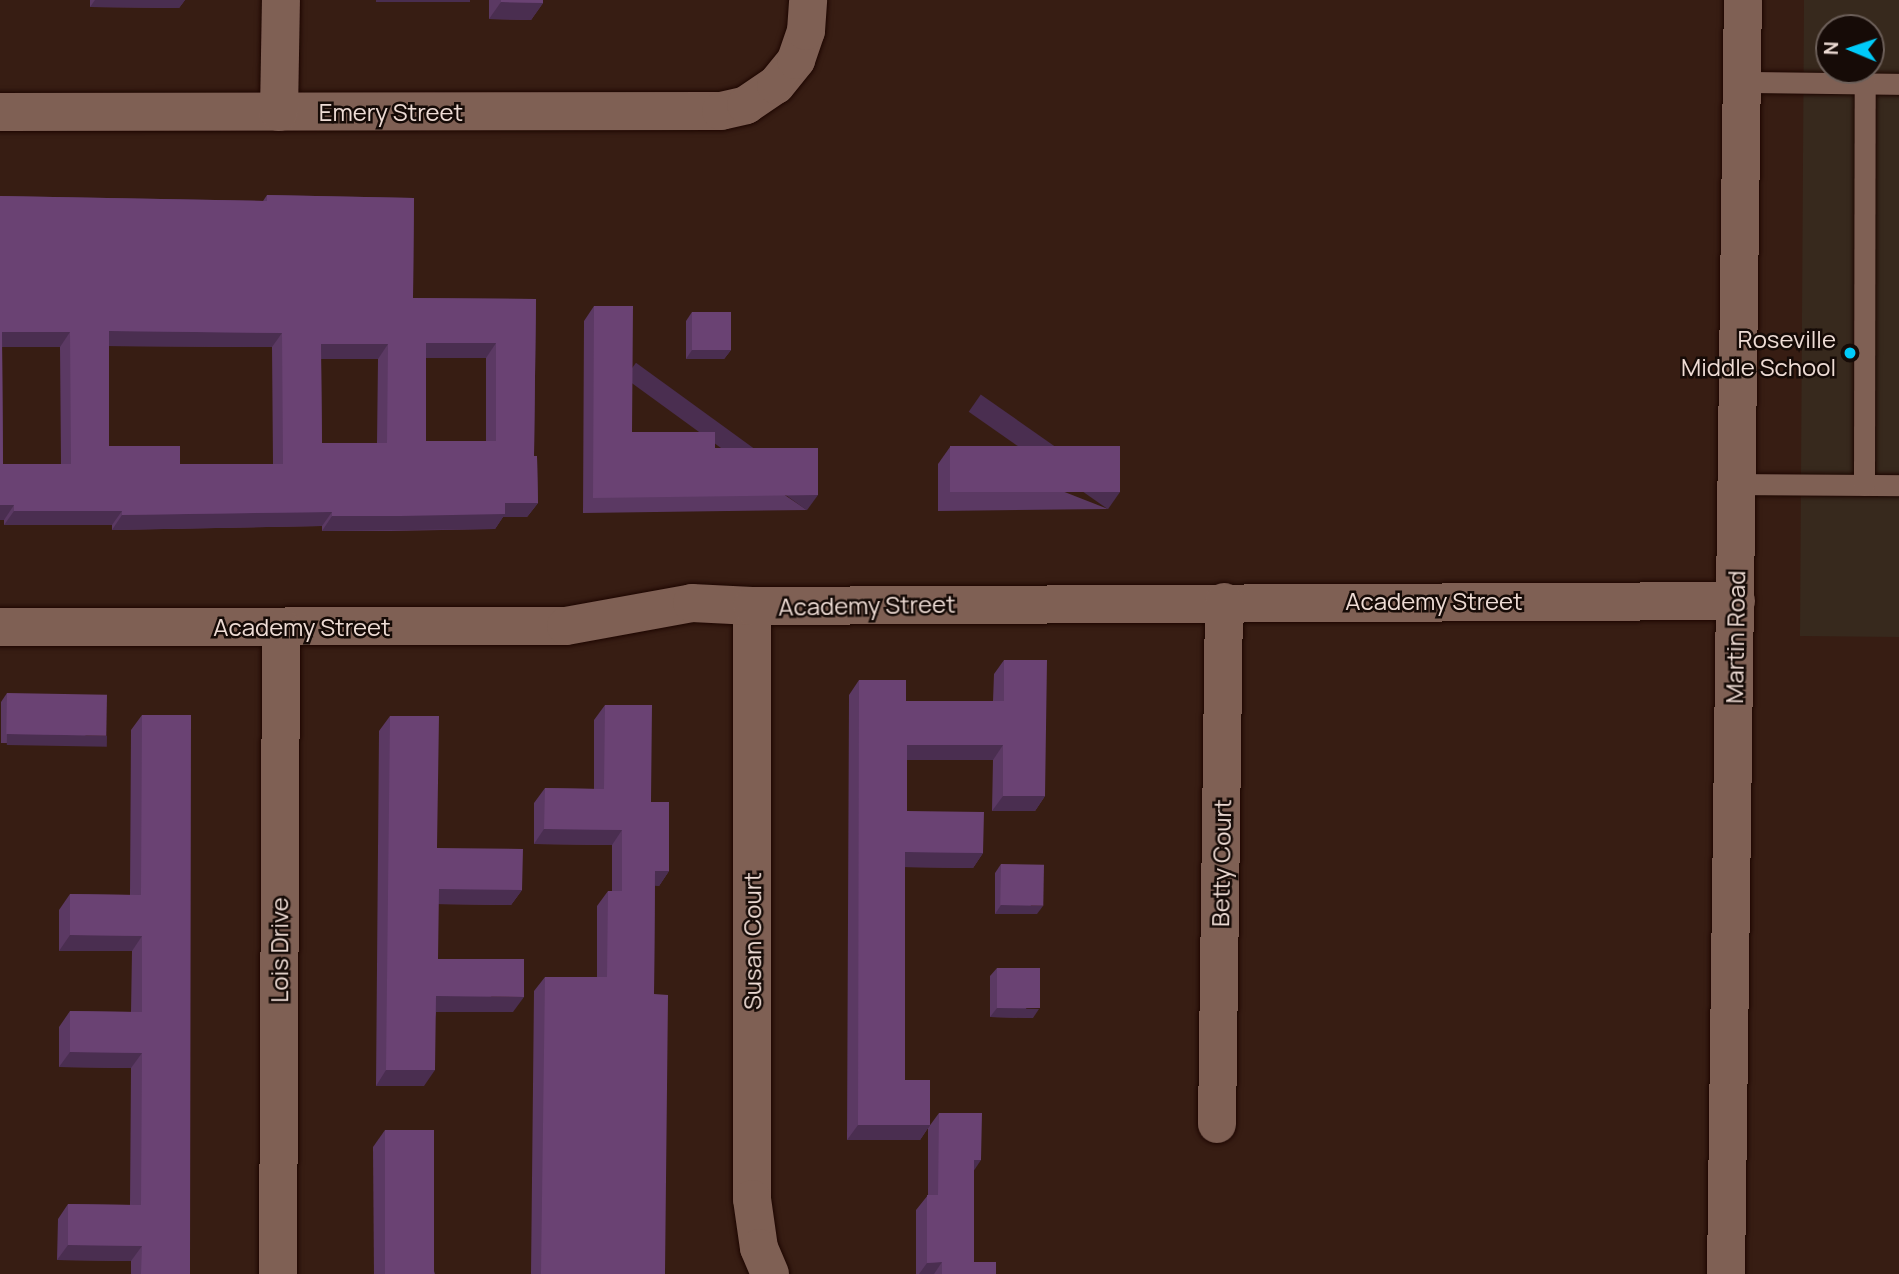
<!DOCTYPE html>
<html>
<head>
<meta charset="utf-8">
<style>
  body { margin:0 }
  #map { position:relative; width:1899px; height:1274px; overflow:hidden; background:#371d13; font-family:Manrope,sans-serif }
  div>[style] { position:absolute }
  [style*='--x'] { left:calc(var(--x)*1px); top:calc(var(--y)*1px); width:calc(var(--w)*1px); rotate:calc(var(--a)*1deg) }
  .education>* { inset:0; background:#37291d }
  .roads { filter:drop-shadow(0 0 2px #1d0601) drop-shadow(0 0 2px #1d0601) }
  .lane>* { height:21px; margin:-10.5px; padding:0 10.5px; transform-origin:10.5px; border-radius:10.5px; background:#7f6054 }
  .street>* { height:38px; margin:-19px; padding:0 19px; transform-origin:19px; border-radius:19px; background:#7f6054 }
  .secondary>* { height:38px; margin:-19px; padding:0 19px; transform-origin:19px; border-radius:19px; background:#7f6054 }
  .wall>* { inset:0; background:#5b3963 }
  .shaded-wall>* { inset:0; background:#4a2e50; transform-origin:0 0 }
  .building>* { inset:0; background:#6a4273; transform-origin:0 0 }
  .dots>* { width:19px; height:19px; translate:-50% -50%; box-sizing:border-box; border:4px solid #160b07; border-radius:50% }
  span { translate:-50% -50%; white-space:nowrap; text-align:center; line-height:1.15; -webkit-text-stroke:5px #160b07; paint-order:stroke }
  .street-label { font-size:24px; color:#eedcd5 }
  .poi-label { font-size:24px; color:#eedcd5 }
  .right { translate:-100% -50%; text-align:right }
  .north { position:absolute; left:1815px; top:14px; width:70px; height:70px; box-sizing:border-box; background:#160b07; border:2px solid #6c5f59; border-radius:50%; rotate:272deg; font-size:19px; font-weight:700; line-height:28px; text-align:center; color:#eedcd5 }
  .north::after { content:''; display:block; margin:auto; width:24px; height:32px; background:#00cbf9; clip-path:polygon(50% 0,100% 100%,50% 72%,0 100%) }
</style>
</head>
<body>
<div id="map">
  <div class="education">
    <div style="clip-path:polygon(evenodd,1804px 0,1899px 0,1899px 637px,1800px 636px,1804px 0,1829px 28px,1871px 28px,1871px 70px,1829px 70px,1829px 28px)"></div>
  </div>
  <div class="roads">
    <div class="lane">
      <div style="--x:1742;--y:82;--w:157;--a:0.7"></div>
      <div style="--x:1738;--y:484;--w:161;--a:0.4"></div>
      <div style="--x:1864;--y:485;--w:402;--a:-89.9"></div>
    </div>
    <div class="street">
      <div style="--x:0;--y:112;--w:721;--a:-0.08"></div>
      <div style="--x:721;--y:111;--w:26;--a:-13"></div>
      <div style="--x:746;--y:105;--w:36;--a:-34"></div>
      <div style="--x:776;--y:85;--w:32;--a:-51"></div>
      <div style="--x:796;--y:60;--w:31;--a:-71"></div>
      <div style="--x:806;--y:31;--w:31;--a:-86"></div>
      <div style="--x:279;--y:112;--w:112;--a:-89"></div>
      <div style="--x:752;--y:606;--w:593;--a:90"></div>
      <div style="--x:752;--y:1199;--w:49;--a:81.9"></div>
      <div style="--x:759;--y:1248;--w:28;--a:67"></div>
      <div style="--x:0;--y:627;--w:566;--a:-0.1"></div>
      <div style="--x:566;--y:626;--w:128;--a:-10.3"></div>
      <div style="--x:692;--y:603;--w:60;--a:2.9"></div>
      <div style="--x:752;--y:606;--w:984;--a:-0.29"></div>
      <div style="--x:1217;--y:1124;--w:522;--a:-89.23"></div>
      <div style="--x:278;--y:1274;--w:647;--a:-89.73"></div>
    </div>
    <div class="secondary">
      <div style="--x:1726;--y:1274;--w:1274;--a:-89.24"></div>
    </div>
  </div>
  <div class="wall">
    <div style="clip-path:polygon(90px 0,185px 0,179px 8px,90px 7px)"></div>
    <div style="clip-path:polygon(489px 0,543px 0,543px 3px,531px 20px,489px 19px)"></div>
    <div style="clip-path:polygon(evenodd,267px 195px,414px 198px,413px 298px,536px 299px,534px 456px,537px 456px,538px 503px,527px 517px,503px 517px,495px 529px,390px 531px,322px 531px,322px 526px,112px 530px,112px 525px,4px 525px,4px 520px,0 520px,0 196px,263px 201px,267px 195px,109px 346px,272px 347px,273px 464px,180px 464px,180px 446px,109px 446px,109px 346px,267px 195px,2px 347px,60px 347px,61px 464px,3px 464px,2px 347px,267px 195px,426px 358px,486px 358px,486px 441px,426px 441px,426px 358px,267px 195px,321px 359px,378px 359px,377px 443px,322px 443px,321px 359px)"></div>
    <div style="clip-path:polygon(594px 306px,632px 432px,715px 448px,807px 510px,583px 513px,584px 321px)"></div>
    <div style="clip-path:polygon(692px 312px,731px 350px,724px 359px,686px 359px,686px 321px)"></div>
    <div style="clip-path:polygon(950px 447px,1108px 509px,938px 511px,938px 464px)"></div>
    <div style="clip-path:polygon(1004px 660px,1045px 796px,1035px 811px,992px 811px,993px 760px,907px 760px,907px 811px,983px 853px,973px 868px,905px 867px,905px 1080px,930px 1125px,920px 1140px,847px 1140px,849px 695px,859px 680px,906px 701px,993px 701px,994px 674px)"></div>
    <div style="clip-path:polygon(7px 693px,101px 744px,1px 743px,1px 702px)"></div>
    <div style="clip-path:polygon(605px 705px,651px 802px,669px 871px,659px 886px,655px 885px,654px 994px,665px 1274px,531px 1274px,534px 991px,545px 977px,597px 977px,597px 906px,608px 891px,612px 891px,612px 845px,534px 844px,534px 803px,545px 788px,594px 789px,594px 720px)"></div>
    <div style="clip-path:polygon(142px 715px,190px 1274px,131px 1274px,131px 1261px,57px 1260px,58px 1219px,68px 1204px,130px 1205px,131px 1068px,59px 1067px,59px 1027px,70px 1011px,131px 1012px,132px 951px,59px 951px,59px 910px,70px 894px,130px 895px,131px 730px)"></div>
    <div style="clip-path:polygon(390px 716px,437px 848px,522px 890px,511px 905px,438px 904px,438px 959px,513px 1012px,436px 1012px,424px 1086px,376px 1086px,379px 731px)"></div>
    <div style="clip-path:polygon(1001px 864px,1037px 914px,995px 914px,995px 873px)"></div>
    <div style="clip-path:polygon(997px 968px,1033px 1018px,990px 1017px,990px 976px)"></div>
    <div style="clip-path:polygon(939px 1113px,974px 1170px,974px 1262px,996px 1274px,916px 1274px,916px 1210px,928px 1195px,928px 1128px)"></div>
    <div style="clip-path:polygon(385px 1130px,435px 1274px,374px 1274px,373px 1147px)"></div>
  </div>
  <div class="shaded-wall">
    <div style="clip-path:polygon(95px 0,185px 0,179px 8px,90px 7px)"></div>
    <div style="left:376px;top:0;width:94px;height:2px"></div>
    <div style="clip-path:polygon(501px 2px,543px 3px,531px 20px,489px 19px)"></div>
    <div style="clip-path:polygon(109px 331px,282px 333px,272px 347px,98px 346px)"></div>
    <div style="clip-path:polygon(2px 332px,70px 332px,60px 347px,0 347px)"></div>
    <div style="clip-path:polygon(426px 343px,496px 343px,486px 358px,416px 358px)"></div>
    <div style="clip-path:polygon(321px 344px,388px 344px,378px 359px,310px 359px)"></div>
    <div style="clip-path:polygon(692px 350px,731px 350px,724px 359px,686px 359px)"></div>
    <div style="left:1120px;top:492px;width:21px;height:170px;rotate:125deg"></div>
    <div style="left:818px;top:495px;width:19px;height:225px;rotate:126deg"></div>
    <div style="clip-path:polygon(505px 503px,538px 503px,527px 517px,503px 517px,495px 529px,322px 531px,332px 516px)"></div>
    <div style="clip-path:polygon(0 505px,14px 505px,4px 520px,0 520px)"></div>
    <div style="clip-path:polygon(14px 511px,122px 511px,112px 525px,4px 525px)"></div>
    <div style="clip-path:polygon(332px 512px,322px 526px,112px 530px,122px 515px)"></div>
    <div style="left:7px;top:734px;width:100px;height:11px;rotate:1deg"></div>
    <div style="clip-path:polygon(907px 745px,1003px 745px,993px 760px,897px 760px)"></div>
    <div style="clip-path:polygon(1003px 796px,1045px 796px,1035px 811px,992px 811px)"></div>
    <div style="clip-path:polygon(544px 829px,622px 830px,612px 845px,534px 844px)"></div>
    <div style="clip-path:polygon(905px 852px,983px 853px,973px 868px,895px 867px)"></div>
    <div style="clip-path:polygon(655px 871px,669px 871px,659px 886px,644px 885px)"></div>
    <div style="clip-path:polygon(439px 889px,522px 890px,511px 905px,428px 904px)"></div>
    <div style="clip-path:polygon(1001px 905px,1043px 906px,1037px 914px,995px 914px)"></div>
    <div style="clip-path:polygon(70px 935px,142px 936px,132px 951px,59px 951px)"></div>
    <div style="clip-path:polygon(436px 996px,524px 997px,513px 1012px,425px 1012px)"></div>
    <div style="clip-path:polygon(997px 1008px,1039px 1009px,1033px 1018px,990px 1017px)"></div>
    <div style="clip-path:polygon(70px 1052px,142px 1053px,131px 1068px,59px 1067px)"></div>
    <div style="clip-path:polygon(386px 1070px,435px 1070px,424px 1086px,376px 1086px)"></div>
    <div style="clip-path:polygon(858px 1125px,930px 1125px,920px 1140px,847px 1140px)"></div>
    <div style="clip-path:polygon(974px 1160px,981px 1160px,971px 1175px)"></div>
    <div style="clip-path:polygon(68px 1245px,142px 1246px,131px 1261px,57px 1260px)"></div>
    <div style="clip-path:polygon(942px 1262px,934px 1274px,919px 1274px,927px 1263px)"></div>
  </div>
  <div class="building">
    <div style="clip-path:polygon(501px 0,543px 0,543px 3px,501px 2px)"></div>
    <div style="clip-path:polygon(evenodd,267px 195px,414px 198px,413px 298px,536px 299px,534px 456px,537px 456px,538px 503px,505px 503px,505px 514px,400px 516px,332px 516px,332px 512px,122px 515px,122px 511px,14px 511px,14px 505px,0 505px,0 196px,267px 201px,267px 195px,109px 331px,282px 333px,283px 464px,180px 464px,180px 446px,109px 446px,109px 331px,267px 195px,2px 332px,70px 332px,71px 464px,3px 464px,2px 332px,267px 195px,426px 343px,496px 343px,496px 441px,426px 441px,426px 343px,267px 195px,321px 344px,388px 344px,387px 443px,322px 443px,321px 344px)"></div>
    <div style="clip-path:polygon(594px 306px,633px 306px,632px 432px,715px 432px,715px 448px,818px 448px,818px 495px,593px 498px)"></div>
    <div style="left:692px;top:312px;width:39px;height:38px"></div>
    <div style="left:1120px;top:446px;width:46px;height:170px;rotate:90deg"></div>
    <div style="clip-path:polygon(1004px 660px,1047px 660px,1045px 796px,1003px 796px,1003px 745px,907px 745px,907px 811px,984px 812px,983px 853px,905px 852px,905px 1080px,930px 1080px,930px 1125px,858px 1125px,859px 680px,906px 680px,906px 701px,1004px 701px)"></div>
    <div style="left:7px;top:693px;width:100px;height:41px;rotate:1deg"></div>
    <div style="clip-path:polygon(605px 705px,652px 705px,651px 802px,669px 802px,669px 871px,655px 871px,654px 994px,668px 995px,665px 1274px,541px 1274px,545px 977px,607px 977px,608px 891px,622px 891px,622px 830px,544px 829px,545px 788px,604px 789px)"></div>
    <div style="clip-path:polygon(142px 715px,191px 715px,190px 1274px,141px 1274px,142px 1246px,68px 1245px,68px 1204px,141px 1205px,142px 1053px,70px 1052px,70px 1011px,142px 1012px,142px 936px,70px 935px,70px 894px,141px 895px)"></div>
    <div style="clip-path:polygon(390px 716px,439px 716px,437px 848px,523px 849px,522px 890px,439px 889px,438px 959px,524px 959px,524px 997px,436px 996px,435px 1070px,386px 1070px)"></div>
    <div style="left:1001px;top:864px;width:43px;height:41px;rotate:1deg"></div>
    <div style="left:997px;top:968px;width:43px;height:40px"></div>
    <div style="clip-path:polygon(939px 1113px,982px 1113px,981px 1160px,974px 1160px,974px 1262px,996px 1262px,996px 1274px,942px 1274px,942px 1262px,927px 1263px,927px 1195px,938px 1195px)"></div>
    <div style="left:385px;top:1130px;width:49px;height:144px"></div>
  </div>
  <div class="dots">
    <div style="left:1850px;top:353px;background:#00cbf9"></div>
  </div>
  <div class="street-label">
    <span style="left:391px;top:112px">Emery Street</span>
    <span style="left:1434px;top:601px">Academy Street</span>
    <span style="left:867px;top:605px;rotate:-1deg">Academy Street</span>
    <span style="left:302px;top:627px">Academy Street</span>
    <span style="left:1735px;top:637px;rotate:-89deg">Martin Road</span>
    <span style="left:1221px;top:863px;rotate:-89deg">Betty Court</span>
    <span style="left:752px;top:941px;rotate:-90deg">Susan Court</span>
    <span style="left:279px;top:950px;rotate:-90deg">Lois Drive</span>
  </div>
  <div class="poi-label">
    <span class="right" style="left:1836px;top:353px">Roseville<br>Middle School</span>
  </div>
  <div class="north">N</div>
</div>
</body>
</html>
